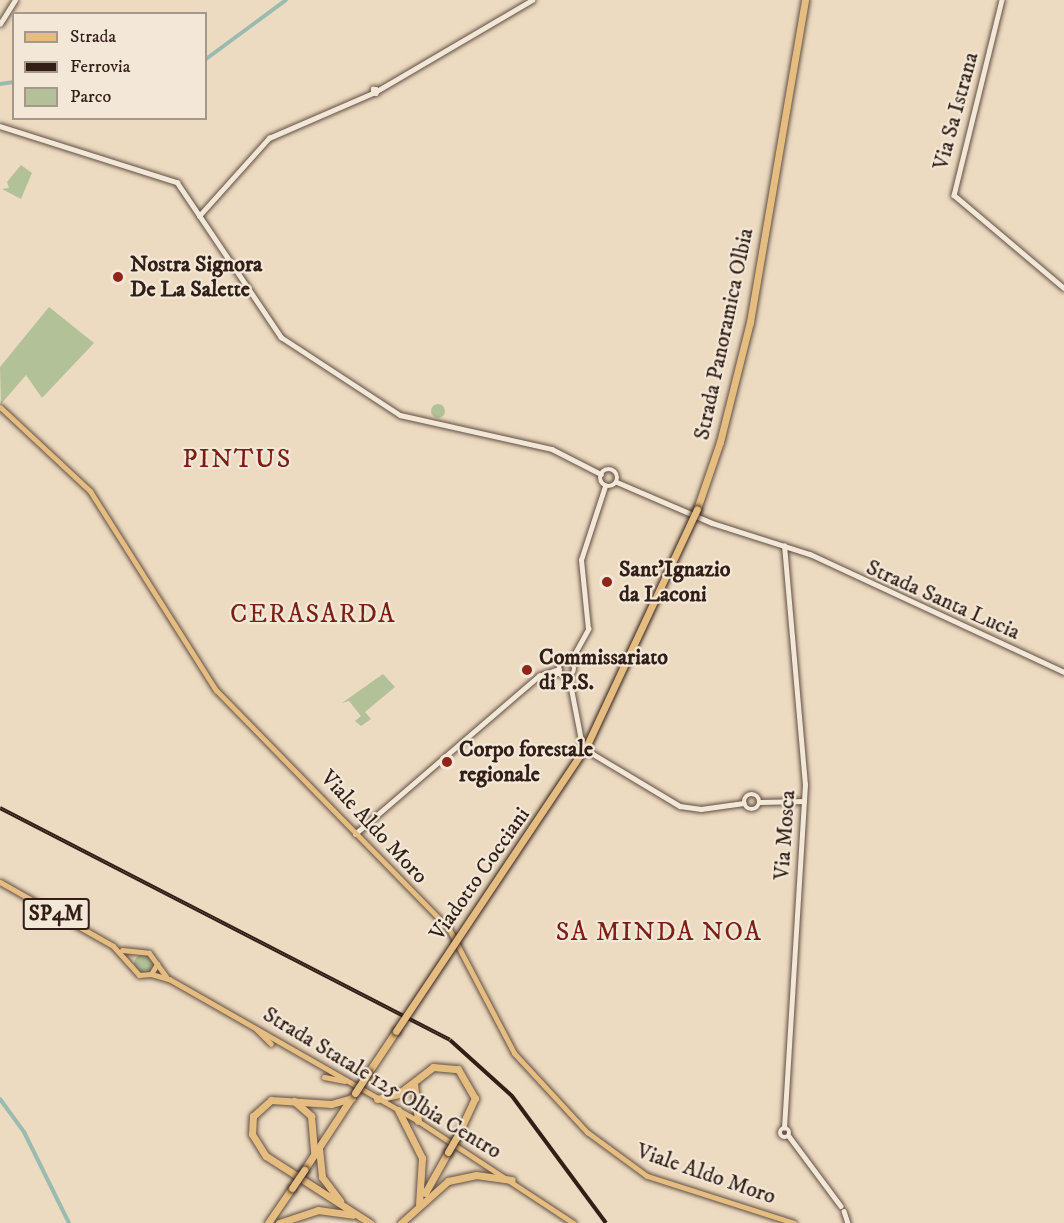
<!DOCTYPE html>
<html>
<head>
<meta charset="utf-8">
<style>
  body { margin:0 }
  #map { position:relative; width:1064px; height:1223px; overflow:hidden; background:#ecdac1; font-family:"IM FELL DW Pica",serif }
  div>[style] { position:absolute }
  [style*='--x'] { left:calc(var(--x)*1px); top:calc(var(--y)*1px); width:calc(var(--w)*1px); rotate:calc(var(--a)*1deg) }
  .green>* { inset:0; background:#b2c198 }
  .round { border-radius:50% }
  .canal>* { height:4px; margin:-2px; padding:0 2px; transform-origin:2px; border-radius:2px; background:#99bbb0 }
  .roads { filter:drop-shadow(0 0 2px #604e42) drop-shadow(0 0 2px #604e42) }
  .minor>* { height:4.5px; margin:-2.25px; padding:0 2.25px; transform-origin:2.25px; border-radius:2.25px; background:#f3e7d7 }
  .minor>.ring { margin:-2.25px; padding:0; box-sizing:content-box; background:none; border:4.5px solid #f3e7d7; border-radius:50% }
  .major>* { height:5px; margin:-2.5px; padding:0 2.5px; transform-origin:2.5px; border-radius:2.5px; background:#e6bd80 }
  .highway>* { height:7px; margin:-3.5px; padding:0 3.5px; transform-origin:3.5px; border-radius:3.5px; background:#e6bd80 }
  .rail>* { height:4px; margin-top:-2px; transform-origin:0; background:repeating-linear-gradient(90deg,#f3e7d7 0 4.5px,#311f17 0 9px); box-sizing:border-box; border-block:2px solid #311f17 }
  .bridges { filter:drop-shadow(0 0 2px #311f17) drop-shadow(0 0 2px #311f17) }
  .highway-bridge>* { height:7px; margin:-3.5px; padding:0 3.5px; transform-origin:3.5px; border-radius:3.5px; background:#e6bd80 }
  .dots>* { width:16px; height:16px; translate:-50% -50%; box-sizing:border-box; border:3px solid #f3e7d7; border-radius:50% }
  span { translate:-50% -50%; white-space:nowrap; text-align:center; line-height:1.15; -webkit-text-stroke:4.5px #f3e7d7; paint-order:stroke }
  .shield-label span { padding:2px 4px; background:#f3e7d7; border:2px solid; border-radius:4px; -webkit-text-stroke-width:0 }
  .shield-label { font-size:21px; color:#311f17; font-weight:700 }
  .street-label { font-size:22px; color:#311f17 }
  .poi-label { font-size:22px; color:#311f17; font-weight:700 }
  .left { translate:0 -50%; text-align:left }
  .quarter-label { font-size:26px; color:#7a1f14; letter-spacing:1.5px }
  .legend { position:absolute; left:12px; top:12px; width:195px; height:108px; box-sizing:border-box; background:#f3e7d7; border:2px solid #a5978a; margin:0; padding:8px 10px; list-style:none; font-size:18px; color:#311f17 }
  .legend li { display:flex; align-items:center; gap:12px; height:30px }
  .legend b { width:30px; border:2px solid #a5978a }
</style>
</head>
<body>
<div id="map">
  <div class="green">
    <div style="clip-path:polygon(21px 165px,32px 173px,21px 199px,2px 189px,9px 188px,7px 182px)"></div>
    <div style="clip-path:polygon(49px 307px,94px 343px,42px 398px,26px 375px,1px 404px,0 367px)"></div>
    <div class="round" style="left:431px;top:404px;width:14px;height:14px"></div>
    <div style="clip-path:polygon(383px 674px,395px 687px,365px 712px,371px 719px,361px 726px,355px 721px,361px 716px,349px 701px,342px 703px)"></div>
    <div class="round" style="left:134px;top:954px;width:20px;height:20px"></div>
  </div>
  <div class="canal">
    <div style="--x:206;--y:59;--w:99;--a:-36.4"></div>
    <div style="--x:0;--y:84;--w:14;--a:-8"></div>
    <div style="--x:0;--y:1099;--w:41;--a:54"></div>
    <div style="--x:24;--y:1132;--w:102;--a:63.7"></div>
  </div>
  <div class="roads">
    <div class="minor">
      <div style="--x:1002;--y:0;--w:201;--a:103.8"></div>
      <div style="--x:954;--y:195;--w:144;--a:40.2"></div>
      <div style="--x:0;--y:24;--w:28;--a:-58"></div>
      <div style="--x:373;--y:89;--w:3;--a:0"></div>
      <div style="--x:376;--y:89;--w:4;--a:90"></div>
      <div style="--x:376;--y:93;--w:3;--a:180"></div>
      <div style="--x:373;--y:93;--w:4;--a:-90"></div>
      <div style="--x:377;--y:91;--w:180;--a:-30.4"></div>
      <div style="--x:0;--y:126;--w:186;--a:17.6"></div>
      <div style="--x:177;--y:182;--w:187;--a:56.1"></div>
      <div style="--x:281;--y:337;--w:142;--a:33.2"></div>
      <div style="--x:400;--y:415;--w:156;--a:12.6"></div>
      <div style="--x:552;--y:449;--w:55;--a:27"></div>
      <div style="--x:199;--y:216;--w:105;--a:-48.1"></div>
      <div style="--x:269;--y:138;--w:113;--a:-23.4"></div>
      <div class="ring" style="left:600px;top:469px;width:13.5px;height:13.5px"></div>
      <div style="--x:617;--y:482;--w:103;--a:23.3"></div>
      <div style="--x:712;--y:523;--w:103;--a:17.6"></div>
      <div style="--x:810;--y:554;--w:280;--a:24.9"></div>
      <div class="ring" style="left:559px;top:661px;width:11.5px;height:11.5px"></div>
      <div style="--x:570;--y:662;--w:38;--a:-61"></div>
      <div style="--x:588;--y:629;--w:69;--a:-95.8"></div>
      <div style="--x:581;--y:560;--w:78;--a:-72"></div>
      <div style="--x:544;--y:674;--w:18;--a:0"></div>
      <div style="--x:569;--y:676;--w:73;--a:79"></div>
      <div style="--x:583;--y:748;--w:113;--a:30.9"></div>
      <div style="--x:680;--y:806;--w:21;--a:8"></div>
      <div style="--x:701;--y:809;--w:43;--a:-7.9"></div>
      <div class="ring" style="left:744px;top:794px;width:11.5px;height:11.5px"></div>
      <div style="--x:760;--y:802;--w:44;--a:-1.3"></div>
      <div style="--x:355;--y:834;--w:243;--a:-40.7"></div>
      <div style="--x:539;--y:676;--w:21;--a:-19"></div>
      <div style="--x:784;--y:1128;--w:344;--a:-86.5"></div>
      <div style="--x:805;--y:785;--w:240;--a:-95"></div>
      <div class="ring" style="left:780px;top:1128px;width:5.5px;height:5.5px"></div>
      <div style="--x:789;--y:1136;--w:87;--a:53.4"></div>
      <div style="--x:844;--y:1211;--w:13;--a:72"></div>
    </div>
    <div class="major">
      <div style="--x:0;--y:407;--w:123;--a:43"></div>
      <div style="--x:90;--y:491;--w:236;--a:57.7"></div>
      <div style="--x:216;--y:690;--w:334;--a:45.7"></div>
      <div style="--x:449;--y:929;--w:140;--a:62.3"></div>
      <div style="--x:514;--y:1053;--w:108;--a:47.3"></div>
      <div style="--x:587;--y:1132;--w:74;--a:36.3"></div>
      <div style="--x:647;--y:1176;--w:154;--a:17.7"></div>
      <div style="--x:0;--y:882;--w:130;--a:29.5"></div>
      <div style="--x:113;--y:946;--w:39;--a:48"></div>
      <div style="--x:139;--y:975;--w:12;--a:-5"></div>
      <div style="--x:151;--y:974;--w:12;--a:-59"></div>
      <div style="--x:122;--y:950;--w:27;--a:6"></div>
      <div style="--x:149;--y:953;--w:29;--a:54"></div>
      <div style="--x:151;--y:974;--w:19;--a:16"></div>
      <div style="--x:169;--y:979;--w:287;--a:29.7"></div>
      <div style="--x:418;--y:1121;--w:186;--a:33.3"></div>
      <div style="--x:256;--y:1029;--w:21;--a:45"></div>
      <div style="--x:324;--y:1077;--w:21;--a:11"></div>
    </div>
    <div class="highway">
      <div style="--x:697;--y:509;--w:71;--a:-71.1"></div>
      <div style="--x:720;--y:442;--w:124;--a:-76"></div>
      <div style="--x:750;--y:322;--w:327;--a:-80.3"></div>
      <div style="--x:368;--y:1073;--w:50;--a:-56.3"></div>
      <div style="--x:414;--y:1083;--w:38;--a:84"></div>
      <div style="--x:352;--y:1098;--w:22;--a:164"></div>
      <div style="--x:331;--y:1104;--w:60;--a:-176.2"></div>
      <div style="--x:271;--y:1100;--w:24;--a:138"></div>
      <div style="--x:253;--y:1116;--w:18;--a:93"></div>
      <div style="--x:252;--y:1134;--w:26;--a:58"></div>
      <div style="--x:266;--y:1156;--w:124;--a:32.8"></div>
      <div style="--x:377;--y:1099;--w:22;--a:-13"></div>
      <div style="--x:398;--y:1094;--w:44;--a:-37.6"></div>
      <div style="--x:433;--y:1067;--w:25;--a:5"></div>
      <div style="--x:458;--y:1069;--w:34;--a:60"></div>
      <div style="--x:475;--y:1098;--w:38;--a:115"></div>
      <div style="--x:294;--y:1101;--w:23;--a:41"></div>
      <div style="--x:311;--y:1116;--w:37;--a:85"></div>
      <div style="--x:398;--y:1110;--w:54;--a:63.4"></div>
      <div style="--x:422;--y:1158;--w:46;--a:93.7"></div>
      <div style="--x:319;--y:1148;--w:29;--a:84"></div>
      <div style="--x:322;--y:1177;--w:30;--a:53"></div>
      <div style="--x:304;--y:1170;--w:87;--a:-56.7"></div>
      <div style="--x:425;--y:1193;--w:47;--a:-60.7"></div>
      <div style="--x:268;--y:1223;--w:42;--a:-55.6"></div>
      <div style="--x:279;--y:1223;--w:41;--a:-18.4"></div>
      <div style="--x:318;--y:1210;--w:35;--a:8"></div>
      <div style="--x:401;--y:1223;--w:63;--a:-41.8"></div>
      <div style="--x:448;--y:1181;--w:29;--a:-12"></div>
      <div style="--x:476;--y:1175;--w:36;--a:8"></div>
    </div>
  </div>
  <div class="rail">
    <div style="--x:0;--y:808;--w:506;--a:27.27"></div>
    <div style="--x:450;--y:1040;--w:84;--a:42.1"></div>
    <div style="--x:512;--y:1096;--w:158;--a:53.5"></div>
  </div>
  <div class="bridges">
    <div class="highway-bridge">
      <div style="--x:396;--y:1031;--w:344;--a:-56.3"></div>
      <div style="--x:587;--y:745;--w:260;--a:-65"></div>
      <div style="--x:355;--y:1093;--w:24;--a:-57"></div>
      <div style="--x:448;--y:1152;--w:22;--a:-60"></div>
      <div style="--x:292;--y:1188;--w:22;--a:-56"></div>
    </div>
  </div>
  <div class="dots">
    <div style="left:118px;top:277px;background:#8f2418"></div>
    <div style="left:607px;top:582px;background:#8f2418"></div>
    <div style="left:527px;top:670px;background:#8f2418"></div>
    <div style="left:447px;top:762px;background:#8f2418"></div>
  </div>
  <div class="shield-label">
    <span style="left:56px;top:914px">SP4M</span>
  </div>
  <div class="street-label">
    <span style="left:956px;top:111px;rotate:-75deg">Via Sa Istrana</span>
    <span style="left:724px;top:334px;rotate:-78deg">Strada Panoramica Olbia</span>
    <span style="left:943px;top:600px;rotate:24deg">Strada Santa Lucia</span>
    <span style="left:374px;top:827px;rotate:47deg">Viale Aldo Moro</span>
    <span style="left:785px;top:835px;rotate:-86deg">Via Mosca</span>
    <span style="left:480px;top:874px;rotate:-55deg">Viadotto Cocciani</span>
    <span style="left:382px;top:1083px;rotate:31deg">Strada Statale 125 Olbia Centro</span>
    <span style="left:706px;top:1174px;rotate:19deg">Viale Aldo Moro</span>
  </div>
  <div class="poi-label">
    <span class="left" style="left:130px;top:277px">Nostra Signora<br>De La Salette</span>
    <span class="left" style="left:619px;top:582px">Sant'Ignazio<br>da Laconi</span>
    <span class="left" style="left:539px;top:670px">Commissariato<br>di P.S.</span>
    <span class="left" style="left:459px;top:762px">Corpo forestale<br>regionale</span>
  </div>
  <div class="quarter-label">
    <span style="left:237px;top:460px">PINTUS</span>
    <span style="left:313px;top:615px">CERASARDA</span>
    <span style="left:659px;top:933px">SA MINDA NOA</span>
  </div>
  <ul class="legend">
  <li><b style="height:8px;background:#e6bd80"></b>Strada</li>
  <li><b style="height:8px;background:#311f17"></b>Ferrovia</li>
  <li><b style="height:16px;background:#b2c198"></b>Parco</li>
  </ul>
</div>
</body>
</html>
